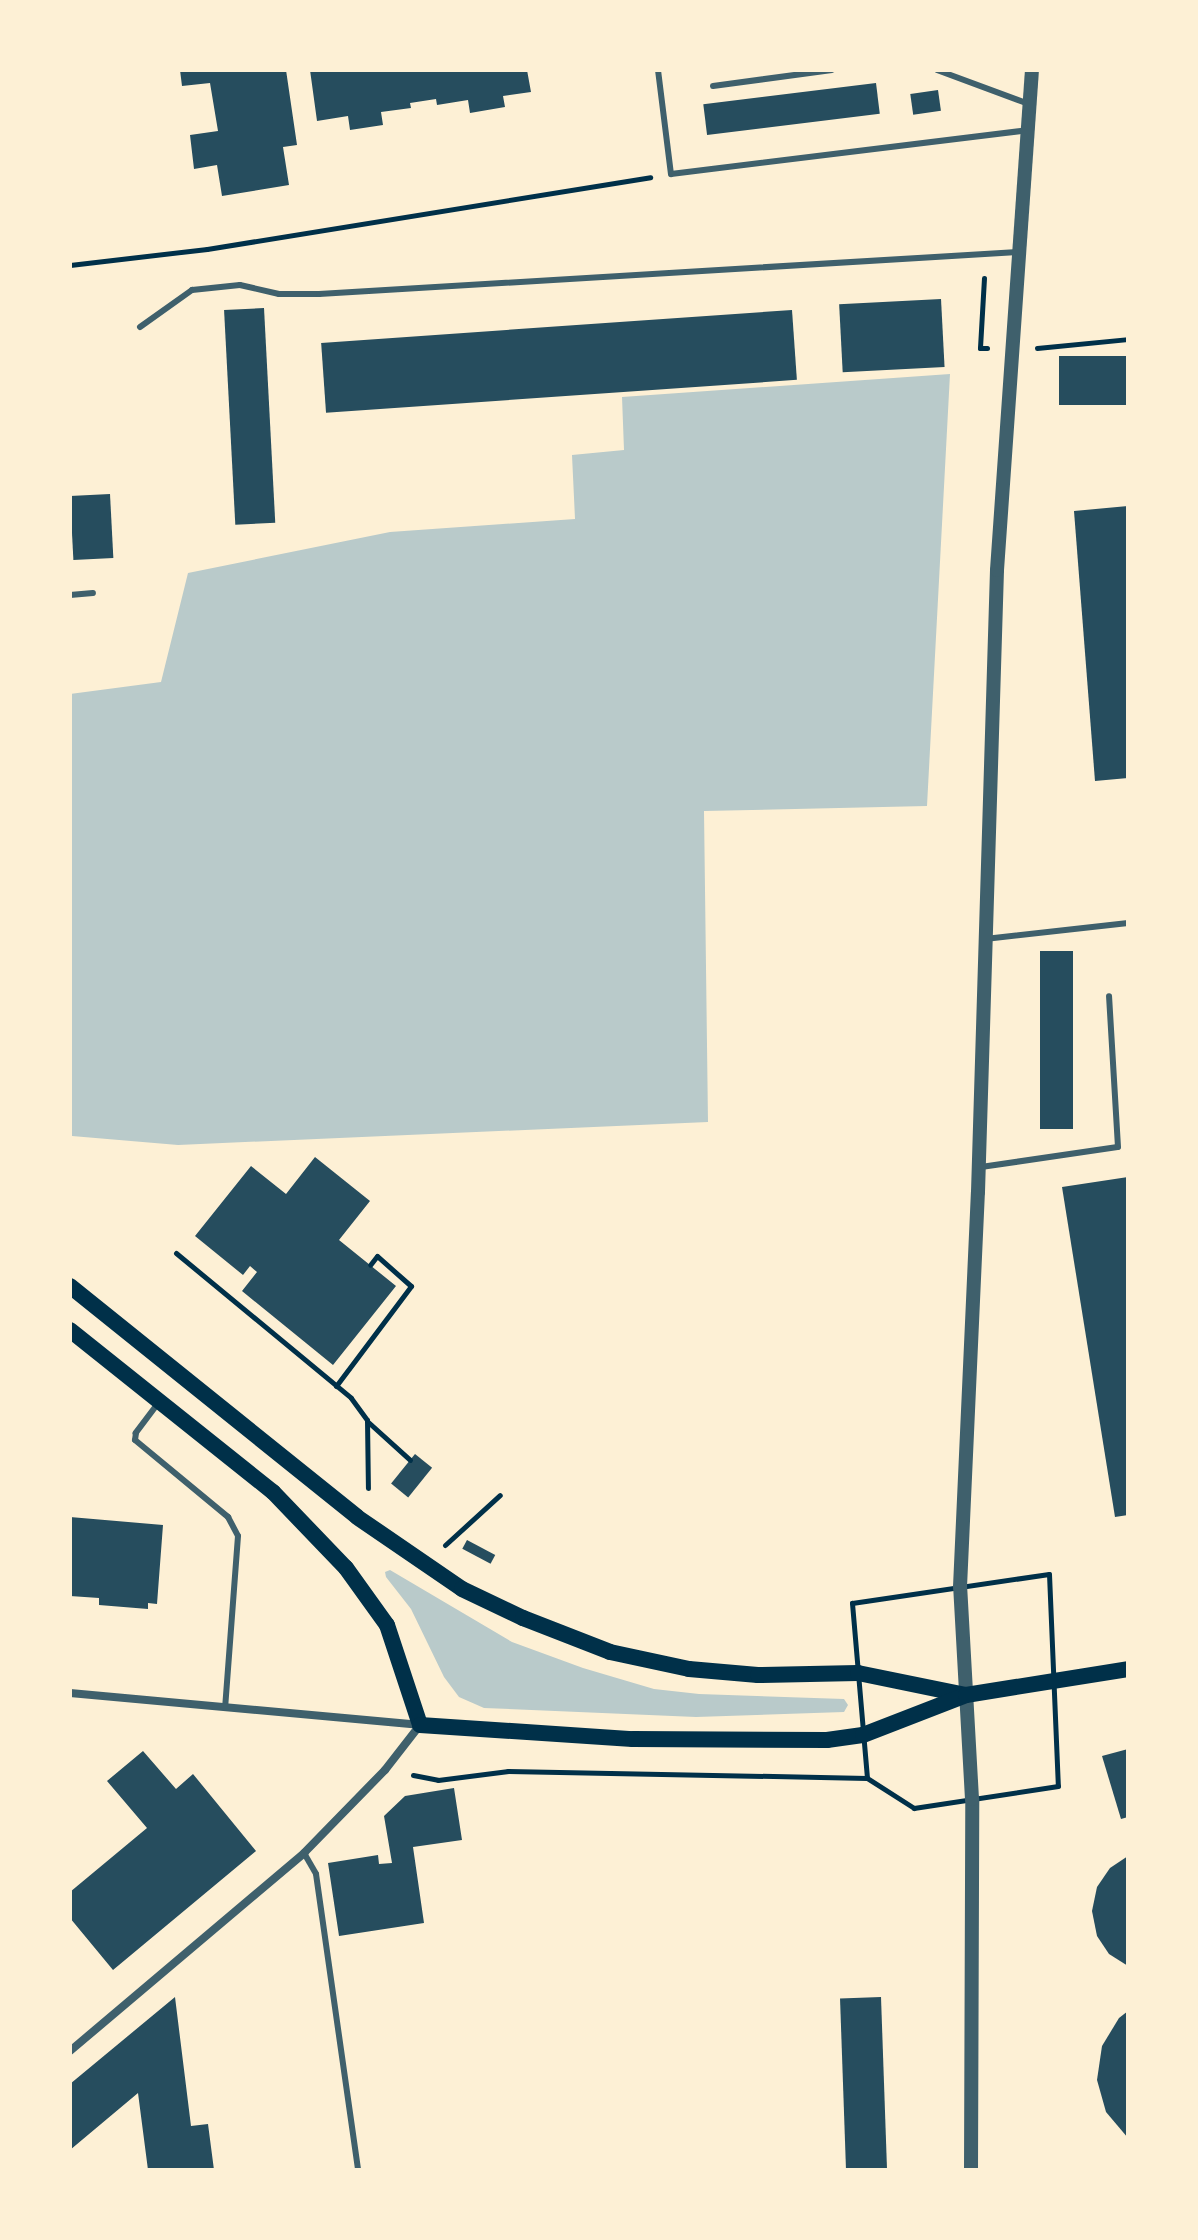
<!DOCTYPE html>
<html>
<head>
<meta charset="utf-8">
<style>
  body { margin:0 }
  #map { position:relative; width:1198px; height:2240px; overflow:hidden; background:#fdf0d5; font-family:Jost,sans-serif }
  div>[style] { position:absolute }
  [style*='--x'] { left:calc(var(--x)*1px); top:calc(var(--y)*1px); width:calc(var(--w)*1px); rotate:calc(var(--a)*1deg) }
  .green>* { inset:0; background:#b9caca }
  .building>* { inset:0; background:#264d5e; transform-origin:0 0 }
  .path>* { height:5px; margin:-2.5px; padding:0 2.5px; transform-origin:2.5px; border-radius:2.5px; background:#003049 }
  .service>* { height:6px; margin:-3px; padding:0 3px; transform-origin:3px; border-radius:3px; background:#3f606c }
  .minor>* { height:8px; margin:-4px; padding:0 4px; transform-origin:4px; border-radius:4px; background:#3f606c }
  .tertiary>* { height:14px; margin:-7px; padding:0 7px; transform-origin:7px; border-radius:7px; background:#3f606c }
  .secondary>* { height:16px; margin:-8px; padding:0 8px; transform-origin:8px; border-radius:8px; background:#003049 }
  span { translate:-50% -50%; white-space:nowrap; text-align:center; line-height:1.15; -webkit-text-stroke:6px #fdf0d5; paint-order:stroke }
  .frame { position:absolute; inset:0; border:72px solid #fdf0d5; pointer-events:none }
</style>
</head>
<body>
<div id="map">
  <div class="green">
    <div style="clip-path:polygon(950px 374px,927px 806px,704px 811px,708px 1122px,178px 1145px,72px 1136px,70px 694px,161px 682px,188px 573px,390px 532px,575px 519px,572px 455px,624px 450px,622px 397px)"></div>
    <div style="clip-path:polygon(390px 1570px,512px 1642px,583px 1668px,654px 1689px,699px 1694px,844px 1699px,848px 1705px,844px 1712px,696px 1717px,484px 1708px,459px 1697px,444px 1677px,411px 1609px,386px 1577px,385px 1572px)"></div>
  </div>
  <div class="building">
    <div style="clip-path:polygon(180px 70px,286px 70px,297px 145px,283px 147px,289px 185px,222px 196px,217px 165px,194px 169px,190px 135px,218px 131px,210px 83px,182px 86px)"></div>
    <div style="clip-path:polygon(310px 70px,527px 70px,531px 92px,503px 96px,505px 107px,470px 113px,468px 100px,437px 105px,436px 99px,410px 103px,411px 108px,381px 112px,383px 125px,350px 130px,348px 116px,317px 121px)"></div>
    <div style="left:876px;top:83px;width:31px;height:174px;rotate:83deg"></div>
    <div style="left:938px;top:90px;width:21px;height:28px;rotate:82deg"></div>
    <div style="left:941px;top:299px;width:68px;height:102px;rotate:87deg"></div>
    <div style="left:264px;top:308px;width:215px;height:40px;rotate:87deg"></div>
    <div style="left:792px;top:310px;width:70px;height:472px;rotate:86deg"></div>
    <div style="left:1128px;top:356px;width:49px;height:69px;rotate:90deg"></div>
    <div style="left:110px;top:494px;width:64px;height:40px;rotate:87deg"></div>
    <div style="clip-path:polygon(1128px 506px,1128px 778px,1095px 781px,1074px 511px)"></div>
    <div style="left:1040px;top:951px;width:33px;height:178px"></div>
    <div style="clip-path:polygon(315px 1157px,370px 1201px,339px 1240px,396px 1286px,333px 1365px,242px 1291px,257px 1272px,250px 1266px,243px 1275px,195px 1236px,251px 1166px,286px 1194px)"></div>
    <div style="clip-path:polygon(1128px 1177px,1128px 1515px,1115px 1517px,1062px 1187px)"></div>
    <div style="left:415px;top:1454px;width:22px;height:38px;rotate:39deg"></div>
    <div style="clip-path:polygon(70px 1517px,163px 1525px,157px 1604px,148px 1603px,148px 1609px,99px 1605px,99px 1598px,70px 1596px)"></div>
    <div style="left:467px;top:1540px;width:32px;height:10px;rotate:28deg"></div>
    <div style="clip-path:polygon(1128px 1749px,1128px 1817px,1121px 1819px,1102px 1756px)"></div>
    <div style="clip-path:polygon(143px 1751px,176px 1789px,193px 1774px,256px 1851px,113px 1970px,70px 1918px,70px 1892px,147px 1828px,107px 1781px)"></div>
    <div style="clip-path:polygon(454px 1788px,462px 1840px,413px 1847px,424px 1923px,339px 1936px,328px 1863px,378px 1855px,379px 1864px,392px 1863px,384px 1816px,405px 1796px)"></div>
    <div style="clip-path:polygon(1128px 1856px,1128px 1966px,1109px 1954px,1097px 1936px,1092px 1911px,1097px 1887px,1110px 1868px)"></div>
    <div style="clip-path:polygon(175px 1997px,191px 2126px,208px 2124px,214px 2170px,148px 2170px,138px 2093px,70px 2150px,70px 2084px)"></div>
    <div style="left:881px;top:1997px;width:173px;height:41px;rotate:88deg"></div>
    <div style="clip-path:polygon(1128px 2011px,1128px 2138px,1106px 2112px,1097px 2080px,1102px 2046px,1119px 2018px)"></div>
  </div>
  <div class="path">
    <div style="--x:70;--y:265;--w:138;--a:-6.7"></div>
    <div style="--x:207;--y:249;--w:449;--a:-9.2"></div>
    <div style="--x:984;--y:278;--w:70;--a:93.3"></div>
    <div style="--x:980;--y:348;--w:7;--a:0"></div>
    <div style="--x:1037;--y:348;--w:91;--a:-5.6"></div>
    <div style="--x:176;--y:1253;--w:227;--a:39.6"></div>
    <div style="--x:351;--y:1398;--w:27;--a:54"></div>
    <div style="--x:367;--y:1420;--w:68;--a:89.2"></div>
    <div style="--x:336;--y:1386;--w:125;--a:-53.1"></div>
    <div style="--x:411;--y:1286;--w:45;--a:-138.6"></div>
    <div style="--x:377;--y:1256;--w:11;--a:128"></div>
    <div style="--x:367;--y:1421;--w:58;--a:42.2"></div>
    <div style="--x:445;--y:1545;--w:74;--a:-42.3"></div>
    <div style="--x:1049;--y:1574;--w:212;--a:87.6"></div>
    <div style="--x:1058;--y:1786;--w:146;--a:171.3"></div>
    <div style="--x:914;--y:1808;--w:56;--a:-147.4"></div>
    <div style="--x:867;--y:1778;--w:176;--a:-94.9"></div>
    <div style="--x:852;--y:1603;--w:199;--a:-8.4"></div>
    <div style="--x:413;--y:1775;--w:25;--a:11"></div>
    <div style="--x:438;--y:1780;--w:71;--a:-7.3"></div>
    <div style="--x:508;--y:1771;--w:359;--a:1.1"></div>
  </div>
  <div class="service">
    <div style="--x:658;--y:70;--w:105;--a:82.9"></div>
    <div style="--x:671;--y:174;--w:359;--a:-7"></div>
    <div style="--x:937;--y:70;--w:98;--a:20.3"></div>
    <div style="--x:713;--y:86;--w:120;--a:-7.7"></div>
    <div style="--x:140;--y:327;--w:64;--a:-35.4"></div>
    <div style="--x:192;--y:290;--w:48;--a:-5.9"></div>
    <div style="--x:240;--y:285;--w:40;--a:13"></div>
    <div style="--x:279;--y:294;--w:40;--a:0"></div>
    <div style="--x:319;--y:294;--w:700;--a:-3.44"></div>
    <div style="--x:70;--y:595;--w:23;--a:-5"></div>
    <div style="--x:985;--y:939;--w:144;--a:-6.4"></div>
    <div style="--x:981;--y:1167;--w:138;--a:-8.3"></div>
    <div style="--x:1118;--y:1147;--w:151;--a:-93.4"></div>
    <div style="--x:159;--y:1402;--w:39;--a:127"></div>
    <div style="--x:136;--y:1433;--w:7;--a:98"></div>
    <div style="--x:135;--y:1440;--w:121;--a:39.6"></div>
    <div style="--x:228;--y:1517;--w:21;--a:62"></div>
    <div style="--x:238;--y:1536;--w:171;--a:94.3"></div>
    <div style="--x:304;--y:1853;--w:24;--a:60"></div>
    <div style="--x:316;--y:1874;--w:299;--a:81.9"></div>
  </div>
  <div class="minor">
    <div style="--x:70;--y:1693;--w:350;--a:5.2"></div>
    <div style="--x:70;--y:2051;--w:307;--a:-40.2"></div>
    <div style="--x:304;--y:1853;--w:116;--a:-45.7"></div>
    <div style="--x:385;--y:1770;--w:57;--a:-52.1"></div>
  </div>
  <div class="tertiary">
    <div style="--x:971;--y:2170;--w:371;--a:-89.8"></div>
    <div style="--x:972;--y:1799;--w:212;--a:-93.2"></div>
    <div style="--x:960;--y:1587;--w:395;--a:-87.4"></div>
    <div style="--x:978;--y:1192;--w:622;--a:-88.25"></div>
    <div style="--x:997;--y:570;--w:501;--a:-86"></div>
  </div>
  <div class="secondary">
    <div style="--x:70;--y:1286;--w:368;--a:38.8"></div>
    <div style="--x:357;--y:1517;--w:127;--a:34.4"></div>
    <div style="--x:462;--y:1589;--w:68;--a:25.4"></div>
    <div style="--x:523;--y:1618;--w:93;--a:21.3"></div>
    <div style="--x:610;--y:1652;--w:81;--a:12.1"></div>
    <div style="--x:689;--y:1669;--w:69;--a:5"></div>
    <div style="--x:758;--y:1675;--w:100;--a:-1.1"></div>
    <div style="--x:858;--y:1673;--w:109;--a:11.6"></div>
    <div style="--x:70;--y:1330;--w:260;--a:38.6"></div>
    <div style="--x:273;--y:1492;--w:105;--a:46.2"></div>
    <div style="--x:346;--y:1568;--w:70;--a:54.3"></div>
    <div style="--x:387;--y:1625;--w:105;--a:71.7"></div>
    <div style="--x:420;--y:1725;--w:213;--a:3.8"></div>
    <div style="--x:633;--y:1739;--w:194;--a:0.3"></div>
    <div style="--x:827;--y:1740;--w:36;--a:-8"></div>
    <div style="--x:863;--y:1735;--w:110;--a:-21.2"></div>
    <div style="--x:966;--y:1695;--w:164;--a:-9.1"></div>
  </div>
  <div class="frame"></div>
</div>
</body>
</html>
